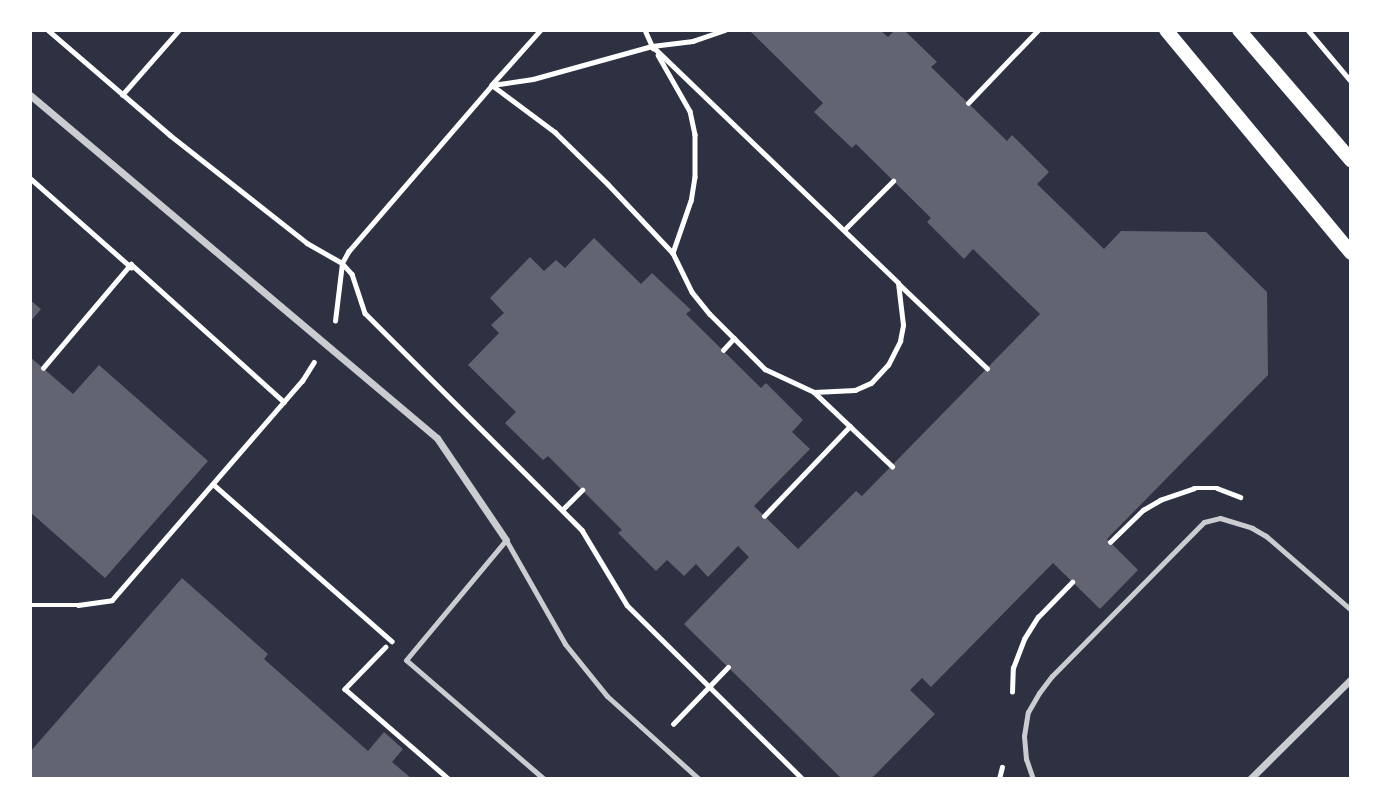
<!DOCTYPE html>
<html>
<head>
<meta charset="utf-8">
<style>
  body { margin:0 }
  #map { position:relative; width:1381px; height:809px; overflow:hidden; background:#2d3142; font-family:Figtree,sans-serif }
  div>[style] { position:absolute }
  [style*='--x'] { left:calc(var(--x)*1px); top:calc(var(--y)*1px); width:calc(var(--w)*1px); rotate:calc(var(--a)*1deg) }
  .building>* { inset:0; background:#626471 }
  .path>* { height:4.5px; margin:-2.25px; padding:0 2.25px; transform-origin:2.25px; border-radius:2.25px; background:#fff }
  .service>* { height:5px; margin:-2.5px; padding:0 2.5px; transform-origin:2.5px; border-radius:2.5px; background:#caccd0 }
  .minor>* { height:7px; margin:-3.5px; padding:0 3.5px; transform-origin:3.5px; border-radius:3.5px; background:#caccd0 }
  .secondary>* { height:14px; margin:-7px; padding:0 7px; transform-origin:7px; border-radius:7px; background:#fff }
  span { translate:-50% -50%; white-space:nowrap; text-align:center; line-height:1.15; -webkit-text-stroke:6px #fff; paint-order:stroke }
  .frame { position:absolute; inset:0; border:32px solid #fff; pointer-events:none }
</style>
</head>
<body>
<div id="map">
  <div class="building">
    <div style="clip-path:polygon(753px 30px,880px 30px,888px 37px,895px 30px,904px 30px,937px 62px,931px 67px,1007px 141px,1012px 135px,1049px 172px,1037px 184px,1104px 249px,1121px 231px,1206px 232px,1267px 292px,1268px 375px,1107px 539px,1138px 570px,1100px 609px,1053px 563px,931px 687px,922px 678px,910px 690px,935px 714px,871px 779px,842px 779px,684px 624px,749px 557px,738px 546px,708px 577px,696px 564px,684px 576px,667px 560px,656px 571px,618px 533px,622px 530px,548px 456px,543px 460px,505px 423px,516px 412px,468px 365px,499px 333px,491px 325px,504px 313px,490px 298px,530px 257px,544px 271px,556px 260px,565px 268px,594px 238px,641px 284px,652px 273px,691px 310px,686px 314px,761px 388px,766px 383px,803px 420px,792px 432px,810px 449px,754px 506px,798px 549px,856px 491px,862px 496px,1040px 314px,973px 249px,964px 259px,927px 222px,931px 218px,856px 144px,852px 148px,814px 112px,823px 103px,751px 32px)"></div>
    <div style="clip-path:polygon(30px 300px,41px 309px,30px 322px)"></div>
    <div style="clip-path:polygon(30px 357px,73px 394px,99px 365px,208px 461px,105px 578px,30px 512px)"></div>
    <div style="clip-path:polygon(182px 578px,268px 654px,264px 659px,368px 751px,384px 732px,403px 749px,392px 762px,412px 779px,30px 779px,30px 752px)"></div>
  </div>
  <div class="path">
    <div style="--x:48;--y:30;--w:161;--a:40.7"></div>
    <div style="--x:170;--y:135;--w:174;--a:38.2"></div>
    <div style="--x:307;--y:243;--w:40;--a:29.7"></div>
    <div style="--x:342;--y:263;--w:15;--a:48"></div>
    <div style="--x:352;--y:274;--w:41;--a:71.6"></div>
    <div style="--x:365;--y:313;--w:307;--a:45"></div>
    <div style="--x:582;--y:530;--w:87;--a:59"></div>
    <div style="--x:627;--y:605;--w:247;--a:44.7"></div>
    <div style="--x:541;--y:30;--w:74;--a:131.7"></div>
    <div style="--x:492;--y:85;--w:79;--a:36.7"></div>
    <div style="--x:555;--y:132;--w:74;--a:44.5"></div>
    <div style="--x:608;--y:184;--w:95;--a:46.7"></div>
    <div style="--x:673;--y:253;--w:43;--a:64"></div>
    <div style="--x:692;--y:292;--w:28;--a:51"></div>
    <div style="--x:710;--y:314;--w:78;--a:45"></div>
    <div style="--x:765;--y:369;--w:54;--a:25.1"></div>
    <div style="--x:814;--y:392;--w:41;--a:-2.8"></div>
    <div style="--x:855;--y:390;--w:17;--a:-24"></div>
    <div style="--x:871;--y:383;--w:25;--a:-47"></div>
    <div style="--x:888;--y:365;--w:27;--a:-63"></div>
    <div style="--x:900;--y:341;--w:16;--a:-79"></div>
    <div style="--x:903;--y:325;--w:42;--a:-96.8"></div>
    <div style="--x:898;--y:283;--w:342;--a:-136.1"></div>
    <div style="--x:645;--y:30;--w:20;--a:66"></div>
    <div style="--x:1308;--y:30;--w:67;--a:49.9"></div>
    <div style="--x:658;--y:55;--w:64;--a:60.3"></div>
    <div style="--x:690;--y:111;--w:24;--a:78"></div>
    <div style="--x:695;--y:134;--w:43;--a:90"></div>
    <div style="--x:695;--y:177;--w:24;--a:99"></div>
    <div style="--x:691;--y:201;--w:55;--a:109.1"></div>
    <div style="--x:122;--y:95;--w:86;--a:-48.8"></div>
    <div style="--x:968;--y:103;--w:101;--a:-46.2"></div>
    <div style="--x:30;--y:178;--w:135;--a:41.4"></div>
    <div style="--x:845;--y:229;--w:68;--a:-45"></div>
    <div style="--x:899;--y:284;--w:122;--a:43.7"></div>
    <div style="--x:335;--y:321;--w:58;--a:-83.1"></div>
    <div style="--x:342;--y:263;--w:13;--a:-61"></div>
    <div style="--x:348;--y:252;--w:221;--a:-49.2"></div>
    <div style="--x:492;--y:85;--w:41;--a:-8.3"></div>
    <div style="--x:533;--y:79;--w:123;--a:-15.5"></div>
    <div style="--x:652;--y:46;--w:41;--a:-7"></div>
    <div style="--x:693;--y:41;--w:34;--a:-19"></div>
    <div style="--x:723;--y:350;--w:16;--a:-47"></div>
    <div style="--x:43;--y:368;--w:136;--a:-49.8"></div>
    <div style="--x:131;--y:264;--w:206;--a:42"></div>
    <div style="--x:814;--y:392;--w:108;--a:43.5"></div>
    <div style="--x:213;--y:484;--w:238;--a:41.3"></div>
    <div style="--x:563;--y:509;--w:27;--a:-45"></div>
    <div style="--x:764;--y:516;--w:124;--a:-46.3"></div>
    <div style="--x:1110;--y:542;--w:46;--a:-44.1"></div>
    <div style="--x:1143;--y:510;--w:20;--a:-30"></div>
    <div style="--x:1160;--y:500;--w:36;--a:-19"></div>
    <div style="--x:1194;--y:488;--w:23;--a:0"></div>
    <div style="--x:1217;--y:488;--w:25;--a:21"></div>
    <div style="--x:30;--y:605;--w:48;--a:0"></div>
    <div style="--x:78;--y:605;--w:34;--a:-8"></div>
    <div style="--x:112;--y:600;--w:290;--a:-49.1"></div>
    <div style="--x:302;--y:381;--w:22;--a:-58"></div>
    <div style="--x:386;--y:647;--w:59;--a:134.3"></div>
    <div style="--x:345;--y:689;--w:138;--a:40.9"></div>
    <div style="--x:1012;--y:692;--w:24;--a:-88"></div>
    <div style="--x:1013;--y:668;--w:31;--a:-69"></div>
    <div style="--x:1024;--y:639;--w:26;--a:-58"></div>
    <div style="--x:1038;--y:617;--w:49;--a:-45.8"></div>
    <div style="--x:673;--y:724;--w:79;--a:-46"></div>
    <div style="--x:999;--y:779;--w:12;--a:-76"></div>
  </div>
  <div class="service">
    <div style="--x:544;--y:779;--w:182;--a:-139.2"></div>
    <div style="--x:406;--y:660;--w:156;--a:-50.2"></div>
    <div style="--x:506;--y:540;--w:120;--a:60.4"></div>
    <div style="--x:565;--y:644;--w:67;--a:51.1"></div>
    <div style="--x:607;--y:696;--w:124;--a:42.1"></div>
    <div style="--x:1033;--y:779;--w:21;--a:-109"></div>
    <div style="--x:1026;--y:759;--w:23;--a:-95"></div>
    <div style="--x:1024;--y:736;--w:24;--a:-81"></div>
    <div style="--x:1028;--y:712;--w:22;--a:-60"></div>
    <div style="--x:1039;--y:693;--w:21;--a:-53"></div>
    <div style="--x:1052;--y:676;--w:216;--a:-45.4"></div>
    <div style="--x:1204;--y:522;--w:16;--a:-14"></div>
    <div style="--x:1220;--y:518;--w:34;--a:17"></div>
    <div style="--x:1252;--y:528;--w:16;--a:30"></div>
    <div style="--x:1266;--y:536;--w:113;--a:41"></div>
  </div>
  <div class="minor">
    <div style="--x:30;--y:95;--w:532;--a:40.12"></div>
    <div style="--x:437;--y:438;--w:123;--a:55.9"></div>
    <div style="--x:1250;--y:779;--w:142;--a:-44.7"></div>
  </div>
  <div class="secondary">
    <div style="--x:1166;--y:30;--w:290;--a:50.3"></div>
    <div style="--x:1239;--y:30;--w:172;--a:49.3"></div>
  </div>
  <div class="frame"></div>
</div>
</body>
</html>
